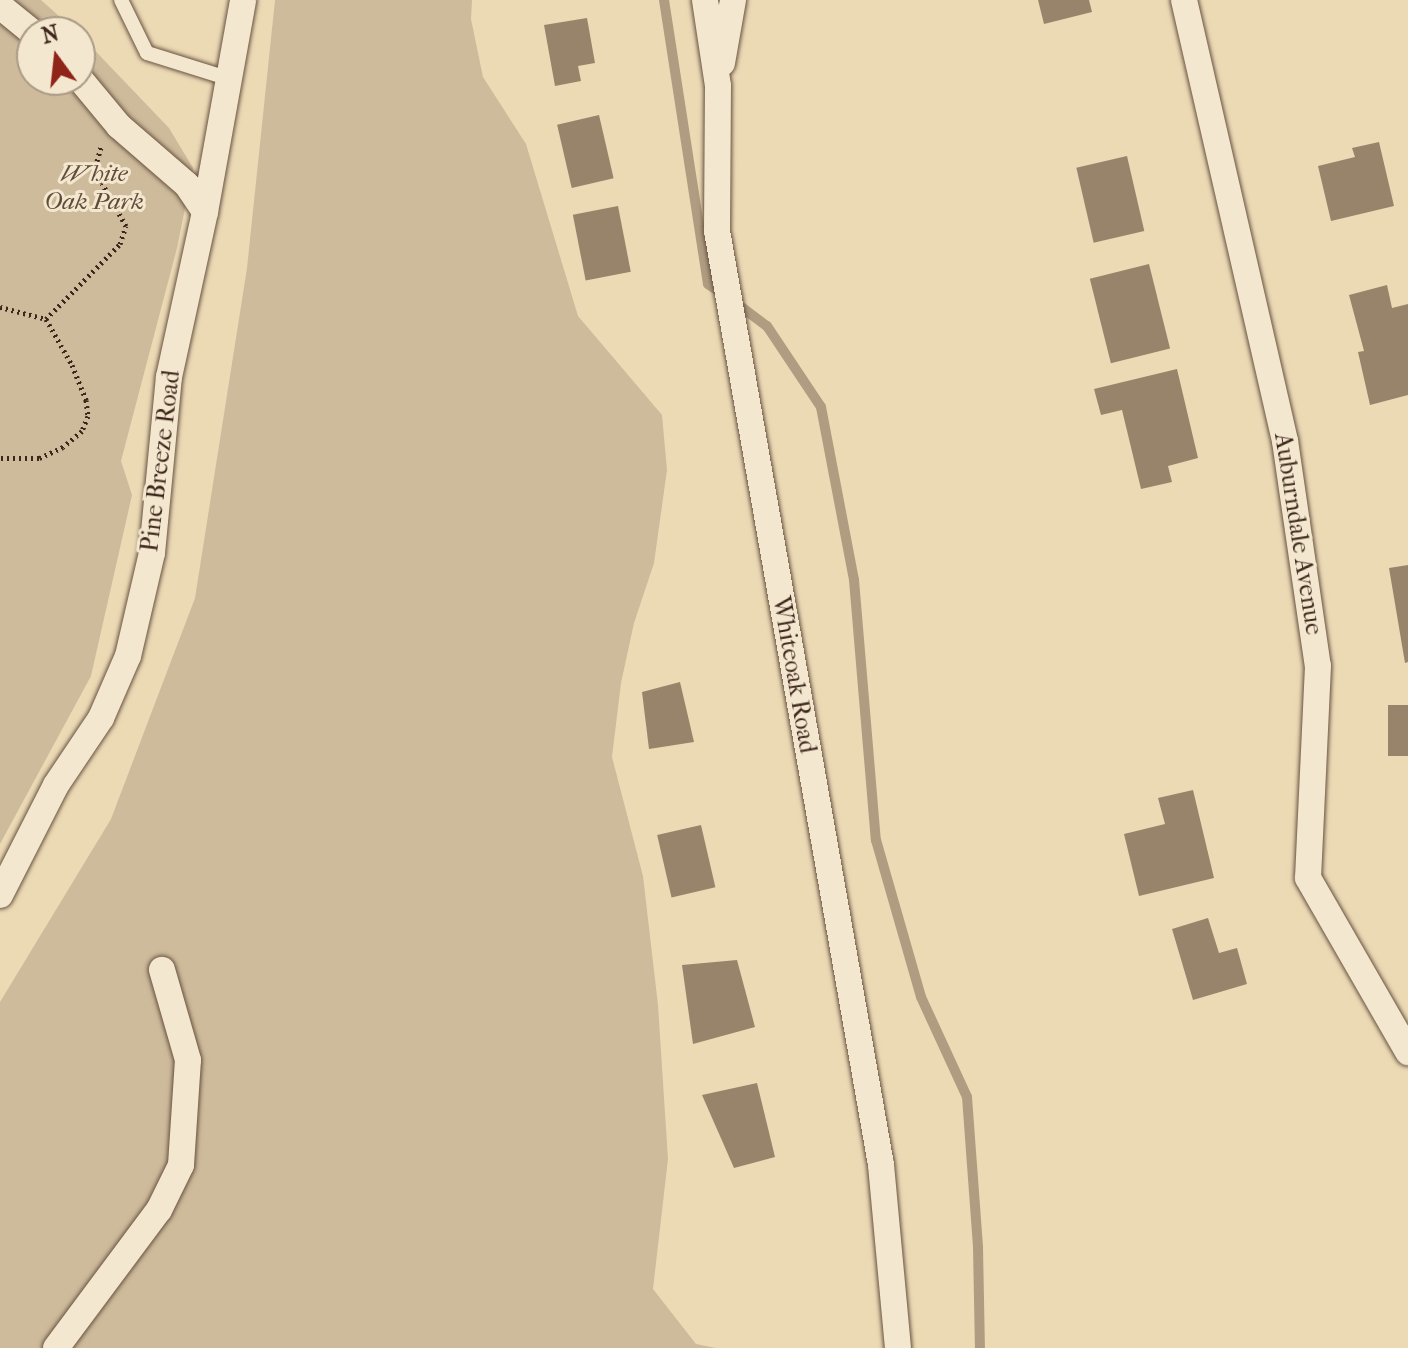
<!DOCTYPE html>
<html>
<head>
<meta charset="utf-8">
<style>
  body { margin:0 }
  #map { position:relative; width:1408px; height:1348px; overflow:hidden; background:#ecdab5; font-family:"IM FELL French Canon",serif }
  div>[style] { position:absolute }
  [style*='--x'] { left:calc(var(--x)*1px); top:calc(var(--y)*1px); width:calc(var(--w)*1px); rotate:calc(var(--a)*1deg) }
  .green>* { inset:0; background:#cebb9b }
  .stream>* { height:10px; margin:-5px; padding:0 5px; transform-origin:5px; border-radius:5px; background:#b09d81 }
  .building>* { inset:0; background:#98846b; transform-origin:0 0 }
  .path>* { height:5px; margin-top:-2.5px; transform-origin:0; background:repeating-linear-gradient(90deg,#3d261b 0 2px,transparent 0 6px) }
  .roads { filter:drop-shadow(0 0 2px #695342) drop-shadow(0 0 2px #695342) }
  .lane>* { height:14px; margin:-7px; padding:0 7px; transform-origin:7px; border-radius:7px; background:#f3e7cf }
  .street>* { height:26px; margin:-13px; padding:0 13px; transform-origin:13px; border-radius:13px; background:#f3e7cf }
  span { translate:-50% -50%; white-space:nowrap; text-align:center; line-height:1.15; -webkit-text-stroke:6px #f3e7cf; paint-order:stroke }
  .park-label { font-size:24px; color:#614b3b; font-style:italic }
  .street-label { font-size:24px; color:#3d261b }
  .north { position:absolute; left:16px; top:16px; width:80px; height:80px; box-sizing:border-box; background:#f3e7cf; border:2px solid #aa9a87; border-radius:50%; rotate:345deg; font-size:22px; font-weight:700; line-height:32px; text-align:center; color:#3d261b }
  .north::after { content:''; display:block; margin:auto; width:28px; height:36px; background:#8f2418; clip-path:polygon(50% 0,100% 100%,50% 72%,0 100%) }
</style>
</head>
<body>
<div id="map">
  <div class="green">
    <div style="clip-path:polygon(0 0,41px 0,77px 32px,32px 32px,32px 80px,80px 80px,80px 35px,169px 128px,193px 168px,177px 248px,121px 461px,132px 495px,91px 676px,0 844px)"></div>
    <div style="clip-path:polygon(275px 0,472px 0,471px 19px,483px 77px,526px 144px,578px 316px,662px 415px,667px 470px,654px 563px,634px 623px,621px 683px,612px 757px,643px 876px,658px 1005px,668px 1159px,653px 1289px,696px 1344px,716px 1348px,0 1348px,0 1002px,111px 819px,195px 598px,247px 268px)"></div>
  </div>
  <div class="stream">
    <div style="--x:664;--y:0;--w:287;--a:81.2"></div>
    <div style="--x:708;--y:284;--w:18;--a:34"></div>
    <div style="--x:736;--y:303;--w:39;--a:37"></div>
    <div style="--x:767;--y:326;--w:97;--a:56.3"></div>
    <div style="--x:821;--y:407;--w:176;--a:79.2"></div>
    <div style="--x:854;--y:580;--w:261;--a:85.2"></div>
    <div style="--x:876;--y:840;--w:163;--a:74"></div>
    <div style="--x:921;--y:997;--w:110;--a:65.3"></div>
    <div style="--x:967;--y:1097;--w:150;--a:85.8"></div>
    <div style="--x:978;--y:1247;--w:101;--a:88.9"></div>
  </div>
  <div class="building">
    <div style="clip-path:polygon(1038px 0,1089px 0,1092px 12px,1044px 24px)"></div>
    <div style="clip-path:polygon(587px 18px,595px 63px,578px 66px,581px 81px,555px 86px,544px 25px)"></div>
    <div style="left:599px;top:115px;width:65px;height:43px;rotate:77deg"></div>
    <div style="clip-path:polygon(1379px 142px,1394px 206px,1331px 221px,1318px 166px,1355px 157px,1352px 148px)"></div>
    <div style="left:1127px;top:156px;width:77px;height:52px;rotate:77deg"></div>
    <div style="left:618px;top:206px;width:67px;height:46px;rotate:79deg"></div>
    <div style="left:1149px;top:264px;width:87px;height:61px;rotate:76deg"></div>
    <div style="clip-path:polygon(1387px 285px,1392px 308px,1408px 304px,1408px 395px,1370px 405px,1358px 352px,1364px 351px,1349px 295px)"></div>
    <div style="clip-path:polygon(1177px 369px,1198px 458px,1168px 466px,1172px 482px,1141px 489px,1122px 410px,1101px 415px,1094px 389px)"></div>
    <div style="clip-path:polygon(1408px 565px,1408px 662px,1405px 663px,1389px 568px)"></div>
    <div style="clip-path:polygon(680px 682px,694px 742px,649px 749px,642px 692px)"></div>
    <div style="left:1408px;top:705px;width:51px;height:20px;rotate:90deg"></div>
    <div style="clip-path:polygon(1193px 790px,1214px 878px,1139px 896px,1124px 834px,1165px 824px,1158px 798px)"></div>
    <div style="left:701px;top:825px;width:64px;height:45px;rotate:77deg"></div>
    <div style="clip-path:polygon(1208px 918px,1219px 953px,1237px 948px,1247px 984px,1193px 1000px,1172px 929px)"></div>
    <div style="clip-path:polygon(737px 960px,755px 1027px,693px 1044px,682px 965px)"></div>
    <div style="clip-path:polygon(757px 1083px,775px 1157px,734px 1168px,702px 1095px)"></div>
  </div>
  <div class="path">
    <div style="--x:0;--y:307;--w:48;--a:14.6"></div>
    <div style="--x:46;--y:319;--w:53;--a:60.5"></div>
    <div style="--x:72;--y:365;--w:38;--a:68"></div>
    <div style="--x:86;--y:400;--w:16;--a:83"></div>
    <div style="--x:88;--y:416;--w:16;--a:112"></div>
    <div style="--x:82;--y:431;--w:25;--a:140"></div>
    <div style="--x:63;--y:447;--w:26;--a:155"></div>
    <div style="--x:39;--y:458;--w:39;--a:180"></div>
    <div style="--x:46;--y:319;--w:105;--a:-45.4"></div>
    <div style="--x:120;--y:244;--w:19;--a:-72"></div>
    <div style="--x:126;--y:226;--w:49;--a:-119.2"></div>
    <div style="--x:102;--y:183;--w:23;--a:-103"></div>
    <div style="--x:97;--y:161;--w:15;--a:-74"></div>
  </div>
  <div class="roads">
    <div class="lane">
      <div style="--x:121;--y:0;--w:59;--a:63.9"></div>
      <div style="--x:147;--y:53;--w:87;--a:17.4"></div>
    </div>
    <div class="street">
      <div style="--x:705;--y:0;--w:87;--a:81.4"></div>
      <div style="--x:718;--y:86;--w:145;--a:90.4"></div>
      <div style="--x:717;--y:231;--w:948;--a:80.04"></div>
      <div style="--x:881;--y:1165;--w:184;--a:84.7"></div>
      <div style="--x:1184;--y:0;--w:452;--a:77.1"></div>
      <div style="--x:1285;--y:441;--w:227;--a:81.7"></div>
      <div style="--x:1318;--y:666;--w:212;--a:92.7"></div>
      <div style="--x:1308;--y:878;--w:201;--a:60.1"></div>
      <div style="--x:0;--y:6;--w:41;--a:39.1"></div>
      <div style="--x:722;--y:63;--w:64;--a:-80.1"></div>
      <div style="--x:80;--y:79;--w:61;--a:50.3"></div>
      <div style="--x:119;--y:126;--w:90;--a:40.9"></div>
      <div style="--x:187;--y:185;--w:32;--a:56"></div>
      <div style="--x:0;--y:895;--w:123;--a:-63"></div>
      <div style="--x:56;--y:785;--w:81;--a:-56.1"></div>
      <div style="--x:101;--y:718;--w:68;--a:-66.5"></div>
      <div style="--x:128;--y:656;--w:106;--a:-76.9"></div>
      <div style="--x:152;--y:553;--w:177;--a:-84.5"></div>
      <div style="--x:169;--y:377;--w:169;--a:-77.7"></div>
      <div style="--x:205;--y:212;--w:215;--a:-79.8"></div>
      <div style="--x:56;--y:1348;--w:172;--a:-53.3"></div>
      <div style="--x:159;--y:1210;--w:50;--a:-63.9"></div>
      <div style="--x:181;--y:1165;--w:105;--a:-86.2"></div>
      <div style="--x:188;--y:1060;--w:94;--a:-106.1"></div>
    </div>
  </div>
  <div class="park-label">
    <span style="left:94px;top:188px">White<br>Oak Park</span>
  </div>
  <div class="street-label">
    <span style="left:161px;top:461px;rotate:-83deg">Pine Breeze Road</span>
    <span style="left:1298px;top:534px;rotate:81deg">Auburndale Avenue</span>
    <span style="left:794px;top:675px;rotate:80deg">Whiteoak Road</span>
  </div>
  <div class="north">N</div>
</div>
</body>
</html>
